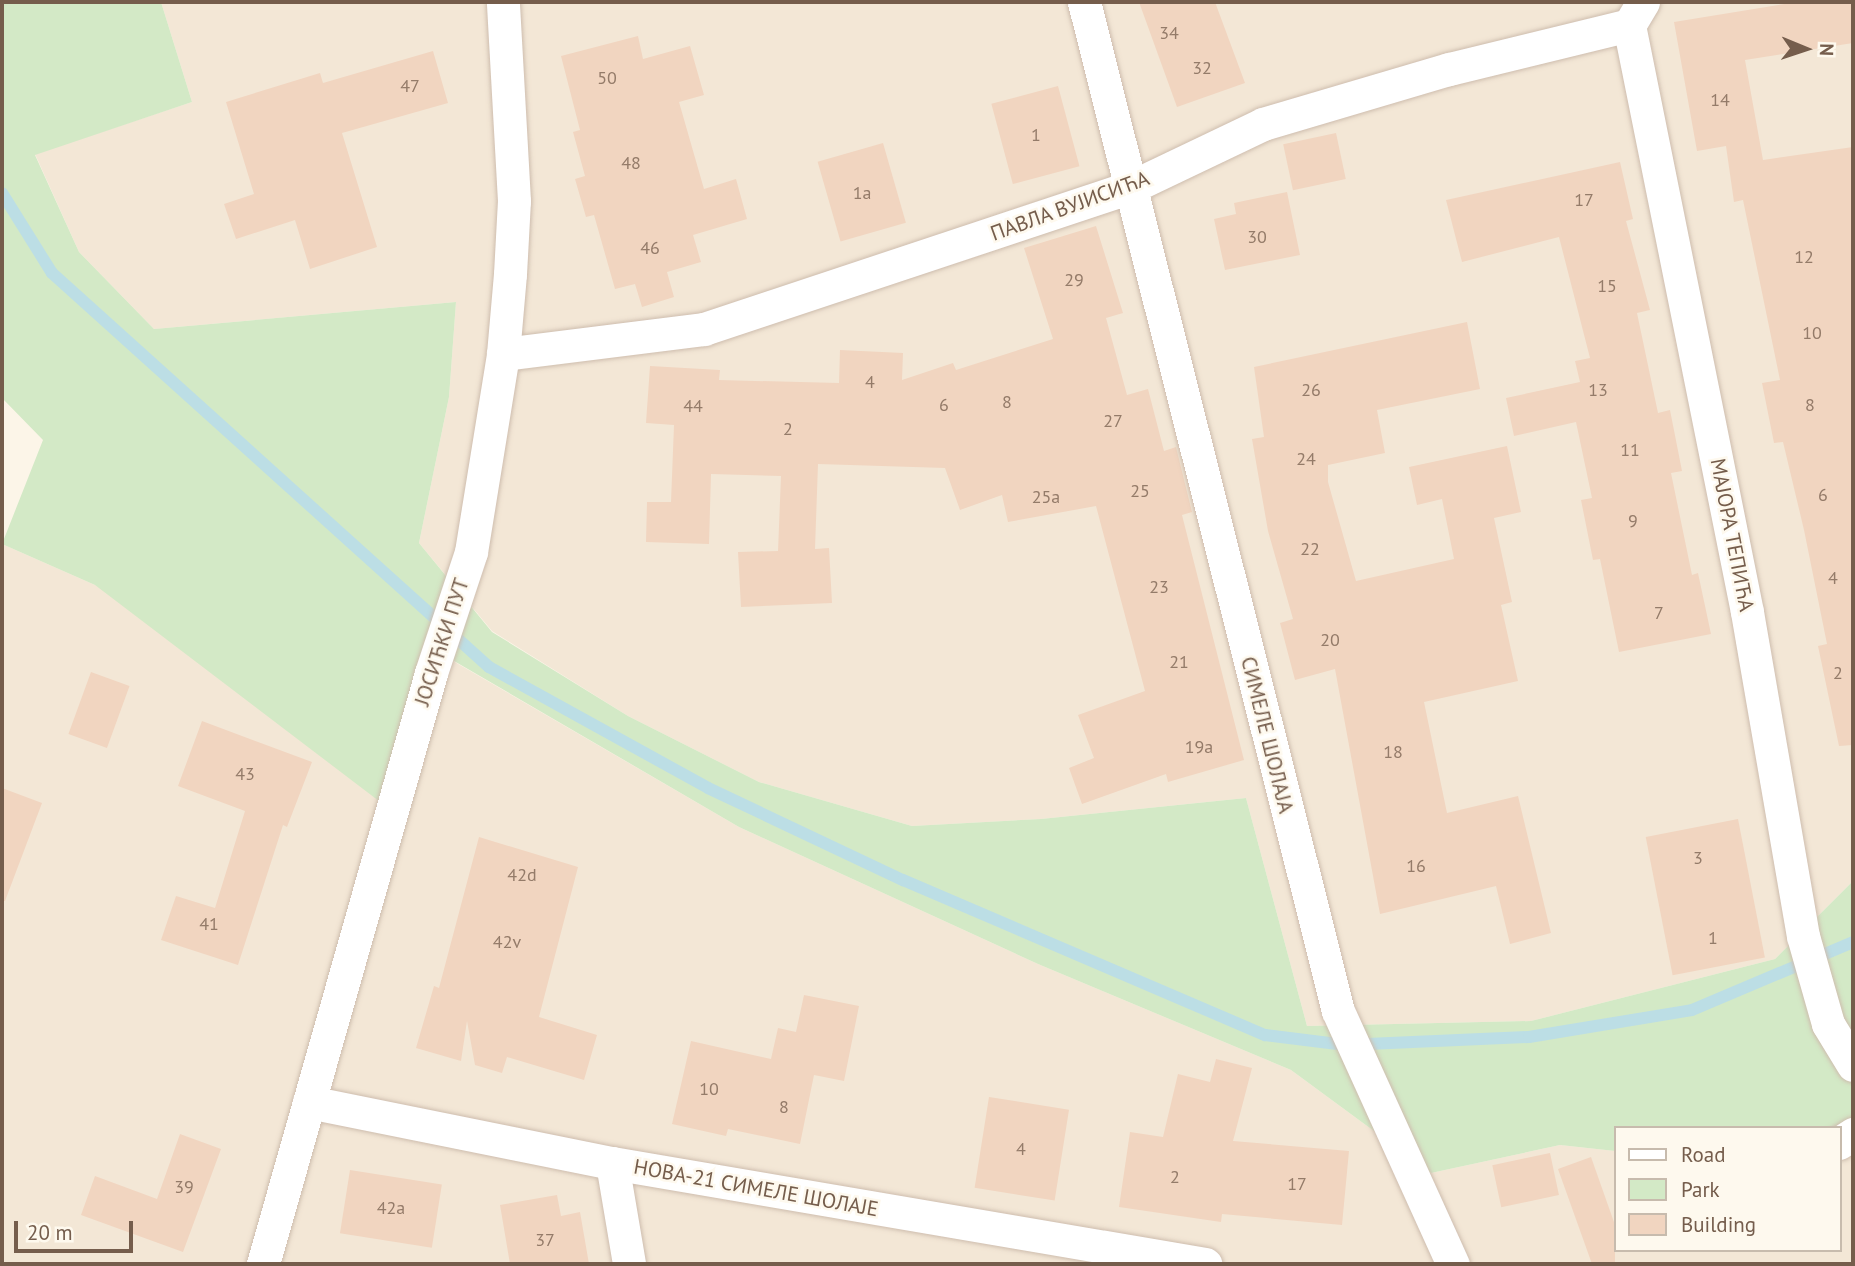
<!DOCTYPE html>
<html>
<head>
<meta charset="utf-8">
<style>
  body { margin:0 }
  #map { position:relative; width:1855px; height:1266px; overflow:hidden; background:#fcf5e8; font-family:"PT Sans",sans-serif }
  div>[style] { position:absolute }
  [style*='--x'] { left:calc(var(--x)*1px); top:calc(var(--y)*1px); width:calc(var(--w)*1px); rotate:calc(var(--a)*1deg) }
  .residential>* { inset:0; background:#f3e7d6 }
  .green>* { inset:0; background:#d3e9c6 }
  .stream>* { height:12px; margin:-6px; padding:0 6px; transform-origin:6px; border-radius:6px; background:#bcdee5 }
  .building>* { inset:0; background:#f1d5c0; transform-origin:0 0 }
  .roads { filter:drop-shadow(0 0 2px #cebdae) drop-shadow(0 0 2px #cebdae) }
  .street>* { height:33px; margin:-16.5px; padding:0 16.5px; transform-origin:16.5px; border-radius:16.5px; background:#fff }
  span { translate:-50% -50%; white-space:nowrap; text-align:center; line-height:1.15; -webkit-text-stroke:5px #fef9ee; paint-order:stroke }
  .number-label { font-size:18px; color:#947b69 }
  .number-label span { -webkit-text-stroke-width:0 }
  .street-label { font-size:21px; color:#755d4c }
  .frame { position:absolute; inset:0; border:4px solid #755d4c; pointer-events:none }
  .legend { position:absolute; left:1614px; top:1126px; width:228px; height:126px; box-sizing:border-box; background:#fef9ee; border:2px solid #c7bbad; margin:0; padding:9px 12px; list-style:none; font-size:21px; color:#755d4c }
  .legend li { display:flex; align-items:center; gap:14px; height:35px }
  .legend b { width:35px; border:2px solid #c7bbad }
  .north { position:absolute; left:1771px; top:14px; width:70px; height:70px; -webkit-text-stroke:5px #fef9ee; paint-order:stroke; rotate:92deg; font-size:19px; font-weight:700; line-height:28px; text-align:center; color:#755d4c }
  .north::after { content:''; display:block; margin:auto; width:24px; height:32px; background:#755d4c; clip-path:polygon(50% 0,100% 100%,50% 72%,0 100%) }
  .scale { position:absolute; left:14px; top:1221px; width:119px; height:32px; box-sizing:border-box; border:4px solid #755d4c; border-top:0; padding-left:9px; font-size:21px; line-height:24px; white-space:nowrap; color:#755d4c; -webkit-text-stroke:5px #fef9ee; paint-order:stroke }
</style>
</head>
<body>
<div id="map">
  <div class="residential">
    <div style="clip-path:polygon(161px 2px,1853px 2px,1853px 881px,1775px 959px,1531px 1021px,1307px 1026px,1246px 798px,1041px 819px,912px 826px,759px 782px,628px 716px,492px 631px,419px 543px,449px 397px,456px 302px,154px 329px,79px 252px,35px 154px,192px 102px)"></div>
    <div style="clip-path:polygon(2px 544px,95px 585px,441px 654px,739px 827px,1038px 964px,1291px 1070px,1431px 1173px,1560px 1145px,1615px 1151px,1615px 1250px,1839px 1250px,1839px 1135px,1853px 1126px,1853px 1264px,2px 1264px)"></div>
  </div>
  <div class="green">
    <div style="clip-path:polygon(2px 2px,161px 2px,192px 102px,35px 155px,79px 252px,154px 329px,456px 302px,449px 397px,419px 543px,492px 632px,628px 716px,759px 782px,912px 826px,1041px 819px,1246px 798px,1307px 1026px,1531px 1021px,1775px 959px,1853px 881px,1853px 1126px,1615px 1128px,1615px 1151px,1560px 1145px,1431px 1173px,1291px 1070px,1038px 964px,739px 827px,442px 654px,396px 814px,95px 585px,2px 544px,43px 440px,2px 398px)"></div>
  </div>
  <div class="stream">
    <div style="--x:2;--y:193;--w:94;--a:58"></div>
    <div style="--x:52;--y:273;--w:588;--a:42.04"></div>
    <div style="--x:489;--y:667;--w:250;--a:28.9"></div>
    <div style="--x:708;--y:788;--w:216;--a:25.3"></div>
    <div style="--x:903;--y:880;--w:394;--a:23.2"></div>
    <div style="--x:1265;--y:1035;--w:81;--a:7.1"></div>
    <div style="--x:1345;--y:1045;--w:184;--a:-2.5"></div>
    <div style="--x:1529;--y:1037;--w:165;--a:-9.4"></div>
    <div style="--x:1692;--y:1010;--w:175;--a:-22.9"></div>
  </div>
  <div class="building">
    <div style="clip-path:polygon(1139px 2px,1215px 2px,1245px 83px,1177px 107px)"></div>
    <div style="clip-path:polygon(1797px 2px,1853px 2px,1853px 43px,1745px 60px,1763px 160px,1853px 147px,1853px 745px,1839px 746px,1818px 646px,1827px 644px,1804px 530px,1783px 442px,1774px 443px,1762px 383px,1780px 380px,1743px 200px,1734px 202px,1726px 146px,1697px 151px,1674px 22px)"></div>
    <div style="clip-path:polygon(638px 36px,643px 59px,690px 46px,704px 95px,679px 102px,704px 189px,736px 179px,747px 219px,693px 235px,701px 262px,667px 272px,674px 297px,642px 307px,635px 284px,615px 289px,594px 215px,586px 217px,575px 179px,585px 176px,573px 132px,580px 130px,561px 56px)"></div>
    <div style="clip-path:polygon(433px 51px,448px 103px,342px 133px,377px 247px,310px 269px,295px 220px,236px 239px,224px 204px,254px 194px,226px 102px,320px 73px,323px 83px)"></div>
    <div style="left:1058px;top:86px;width:83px;height:69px;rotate:75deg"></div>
    <div style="left:1336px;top:133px;width:47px;height:54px;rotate:78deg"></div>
    <div style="left:883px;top:143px;width:83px;height:68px;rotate:74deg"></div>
    <div style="clip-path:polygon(1620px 162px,1633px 219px,1626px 221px,1650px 310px,1637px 313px,1658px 413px,1670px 410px,1682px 471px,1671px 473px,1692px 575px,1698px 573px,1711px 634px,1619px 652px,1600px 559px,1593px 560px,1581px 500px,1592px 498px,1576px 422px,1514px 436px,1506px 398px,1580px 382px,1575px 361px,1590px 358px,1559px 237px,1462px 262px,1446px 200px)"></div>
    <div style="clip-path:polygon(1287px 192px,1300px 255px,1225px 270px,1214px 219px,1236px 214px,1234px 203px)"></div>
    <div style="clip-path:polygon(1096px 226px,1123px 313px,1106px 318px,1127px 395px,1148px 389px,1164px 451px,1176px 447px,1192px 512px,1182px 515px,1244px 760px,1168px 782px,1166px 774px,1082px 804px,1069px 768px,1094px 758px,1078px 715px,1145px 691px,1096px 506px,1008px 522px,1002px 495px,960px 510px,945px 468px,818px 464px,815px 549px,829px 548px,832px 603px,741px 607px,738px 552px,778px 551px,781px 476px,711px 474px,709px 544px,646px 542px,647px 502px,671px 502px,674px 425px,646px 423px,650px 366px,720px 370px,719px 380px,839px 383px,840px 350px,903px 353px,902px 380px,953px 363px,956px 370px,1053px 339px,1024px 248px)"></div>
    <div style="clip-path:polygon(1467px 322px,1480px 389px,1377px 410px,1385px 453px,1328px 465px,1328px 482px,1356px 581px,1454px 559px,1442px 499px,1417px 505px,1409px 467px,1507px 446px,1521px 512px,1494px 518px,1512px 602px,1501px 605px,1518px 681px,1424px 702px,1447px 813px,1518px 796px,1551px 933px,1510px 944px,1496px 886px,1380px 914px,1335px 669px,1295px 680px,1280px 623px,1293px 619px,1268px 531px,1252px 439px,1264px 437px,1254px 367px)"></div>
    <div style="left:91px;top:672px;width:41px;height:66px;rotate:20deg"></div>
    <div style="clip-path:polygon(202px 721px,312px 762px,287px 827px,283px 825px,238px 965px,161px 940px,176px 896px,215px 908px,245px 811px,178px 786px)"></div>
    <div style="clip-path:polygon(2px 788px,42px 803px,5px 901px,2px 901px)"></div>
    <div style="left:1738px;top:819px;width:141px;height:94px;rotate:79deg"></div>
    <div style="clip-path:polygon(479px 837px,578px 867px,539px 1017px,597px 1035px,584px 1080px,507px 1057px,502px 1073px,475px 1065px,467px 1021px,461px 1061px,416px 1048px,434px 986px,439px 988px)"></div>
    <div style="clip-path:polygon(804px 995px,859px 1006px,844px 1081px,814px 1075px,800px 1144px,728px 1129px,726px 1136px,672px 1124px,691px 1041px,771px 1059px,778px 1028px,796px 1032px)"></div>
    <div style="clip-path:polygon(1216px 1059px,1252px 1068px,1233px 1141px,1349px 1151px,1342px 1225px,1222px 1214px,1221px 1222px,1119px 1207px,1130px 1132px,1163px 1137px,1178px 1074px,1210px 1082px)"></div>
    <div style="left:989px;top:1097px;width:81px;height:92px;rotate:9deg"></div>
    <div style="clip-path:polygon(180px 1134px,221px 1149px,183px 1252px,81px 1215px,95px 1176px,157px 1199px)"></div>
    <div style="left:1550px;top:1153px;width:43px;height:59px;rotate:78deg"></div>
    <div style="clip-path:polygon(1591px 1157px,1615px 1225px,1615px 1264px,1592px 1264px,1558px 1169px)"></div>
    <div style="left:350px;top:1170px;width:93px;height:64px;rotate:9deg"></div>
    <div style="clip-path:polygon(557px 1195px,561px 1216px,580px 1212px,589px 1264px,510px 1264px,500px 1205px)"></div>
  </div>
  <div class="roads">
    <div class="street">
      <div style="--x:1084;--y:2;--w:1040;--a:75.87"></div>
      <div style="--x:1338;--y:1011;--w:278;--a:65.6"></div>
      <div style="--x:1643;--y:2;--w:27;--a:121"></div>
      <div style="--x:1629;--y:25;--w:599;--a:78.63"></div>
      <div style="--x:1747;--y:612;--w:329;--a:80.2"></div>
      <div style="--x:1803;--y:936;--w:91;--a:74.1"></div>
      <div style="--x:1828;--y:1024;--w:48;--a:58.6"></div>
      <div style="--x:503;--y:354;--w:203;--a:-7.1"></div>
      <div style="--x:704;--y:329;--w:448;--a:-18.4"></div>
      <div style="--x:1129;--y:188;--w:148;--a:-25.5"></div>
      <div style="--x:1263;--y:124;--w:194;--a:-16.5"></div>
      <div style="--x:1449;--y:69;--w:185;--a:-13.7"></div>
      <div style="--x:309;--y:1102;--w:309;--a:11.4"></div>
      <div style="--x:612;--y:1163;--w:602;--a:9.67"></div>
      <div style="--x:1839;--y:1143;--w:17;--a:-33"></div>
      <div style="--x:612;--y:1163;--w:102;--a:80.4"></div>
      <div style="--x:263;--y:1264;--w:614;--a:-74.13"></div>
      <div style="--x:431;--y:673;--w:127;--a:-71.7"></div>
      <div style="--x:471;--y:552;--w:201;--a:-80.8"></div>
      <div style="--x:503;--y:354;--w:80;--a:-85"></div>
      <div style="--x:510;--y:274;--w:73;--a:-86.9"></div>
      <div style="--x:514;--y:201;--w:199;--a:-93.2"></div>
    </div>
  </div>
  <div class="number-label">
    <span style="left:1169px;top:33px">34</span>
    <span style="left:1202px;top:68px">32</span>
    <span style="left:607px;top:78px">50</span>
    <span style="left:410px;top:86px">47</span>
    <span style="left:1720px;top:100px">14</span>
    <span style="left:1036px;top:135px">1</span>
    <span style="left:631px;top:163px">48</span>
    <span style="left:862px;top:193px">1a</span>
    <span style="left:1584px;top:200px">17</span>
    <span style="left:1257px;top:237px">30</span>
    <span style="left:650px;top:248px">46</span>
    <span style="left:1804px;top:257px">12</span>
    <span style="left:1074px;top:280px">29</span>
    <span style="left:1607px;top:286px">15</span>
    <span style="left:1812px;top:333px">10</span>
    <span style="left:870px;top:382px">4</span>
    <span style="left:1311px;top:390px">26</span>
    <span style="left:1598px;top:390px">13</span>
    <span style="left:1007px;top:402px">8</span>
    <span style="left:944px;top:405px">6</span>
    <span style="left:1810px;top:405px">8</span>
    <span style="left:693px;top:406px">44</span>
    <span style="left:1113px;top:421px">27</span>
    <span style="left:788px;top:429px">2</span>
    <span style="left:1630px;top:450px">11</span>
    <span style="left:1306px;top:459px">24</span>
    <span style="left:1140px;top:491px">25</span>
    <span style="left:1823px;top:495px">6</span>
    <span style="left:1046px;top:497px">25a</span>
    <span style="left:1633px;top:521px">9</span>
    <span style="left:1310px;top:549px">22</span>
    <span style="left:1833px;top:578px">4</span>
    <span style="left:1159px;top:587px">23</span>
    <span style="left:1659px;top:613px">7</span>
    <span style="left:1330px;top:640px">20</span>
    <span style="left:1179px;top:662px">21</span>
    <span style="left:1838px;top:673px">2</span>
    <span style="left:1199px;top:747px">19a</span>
    <span style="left:1393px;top:752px">18</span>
    <span style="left:245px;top:774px">43</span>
    <span style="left:1698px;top:858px">3</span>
    <span style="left:1416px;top:866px">16</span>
    <span style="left:522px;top:875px">42d</span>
    <span style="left:209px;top:924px">41</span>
    <span style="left:1713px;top:938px">1</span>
    <span style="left:507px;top:942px">42v</span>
    <span style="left:709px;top:1089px">10</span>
    <span style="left:784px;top:1107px">8</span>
    <span style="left:1021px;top:1149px">4</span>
    <span style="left:1175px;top:1177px">2</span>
    <span style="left:1297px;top:1184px">17</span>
    <span style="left:184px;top:1187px">39</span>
    <span style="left:391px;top:1208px">42a</span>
    <span style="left:545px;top:1240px">37</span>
  </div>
  <div class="street-label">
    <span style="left:1070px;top:206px;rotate:-20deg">ПАВЛА ВУЈИСИЋА</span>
    <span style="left:1732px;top:535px;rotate:79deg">МАЈОРА ТЕПИЋА</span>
    <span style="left:442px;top:642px;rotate:-72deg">ЈОСИЋКИ ПУТ</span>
    <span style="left:1267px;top:735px;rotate:76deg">СИМЕЛЕ ШОЛАЈА</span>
    <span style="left:756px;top:1188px;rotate:10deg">НОВА-21 СИМЕЛЕ ШОЛАЈЕ</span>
  </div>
  <div class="frame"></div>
  <ul class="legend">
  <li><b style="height:9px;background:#fff"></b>Road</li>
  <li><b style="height:19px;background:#d3e9c6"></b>Park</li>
  <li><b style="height:19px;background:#f1d5c0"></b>Building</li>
  </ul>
  <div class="north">N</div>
  <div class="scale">20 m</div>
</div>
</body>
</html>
